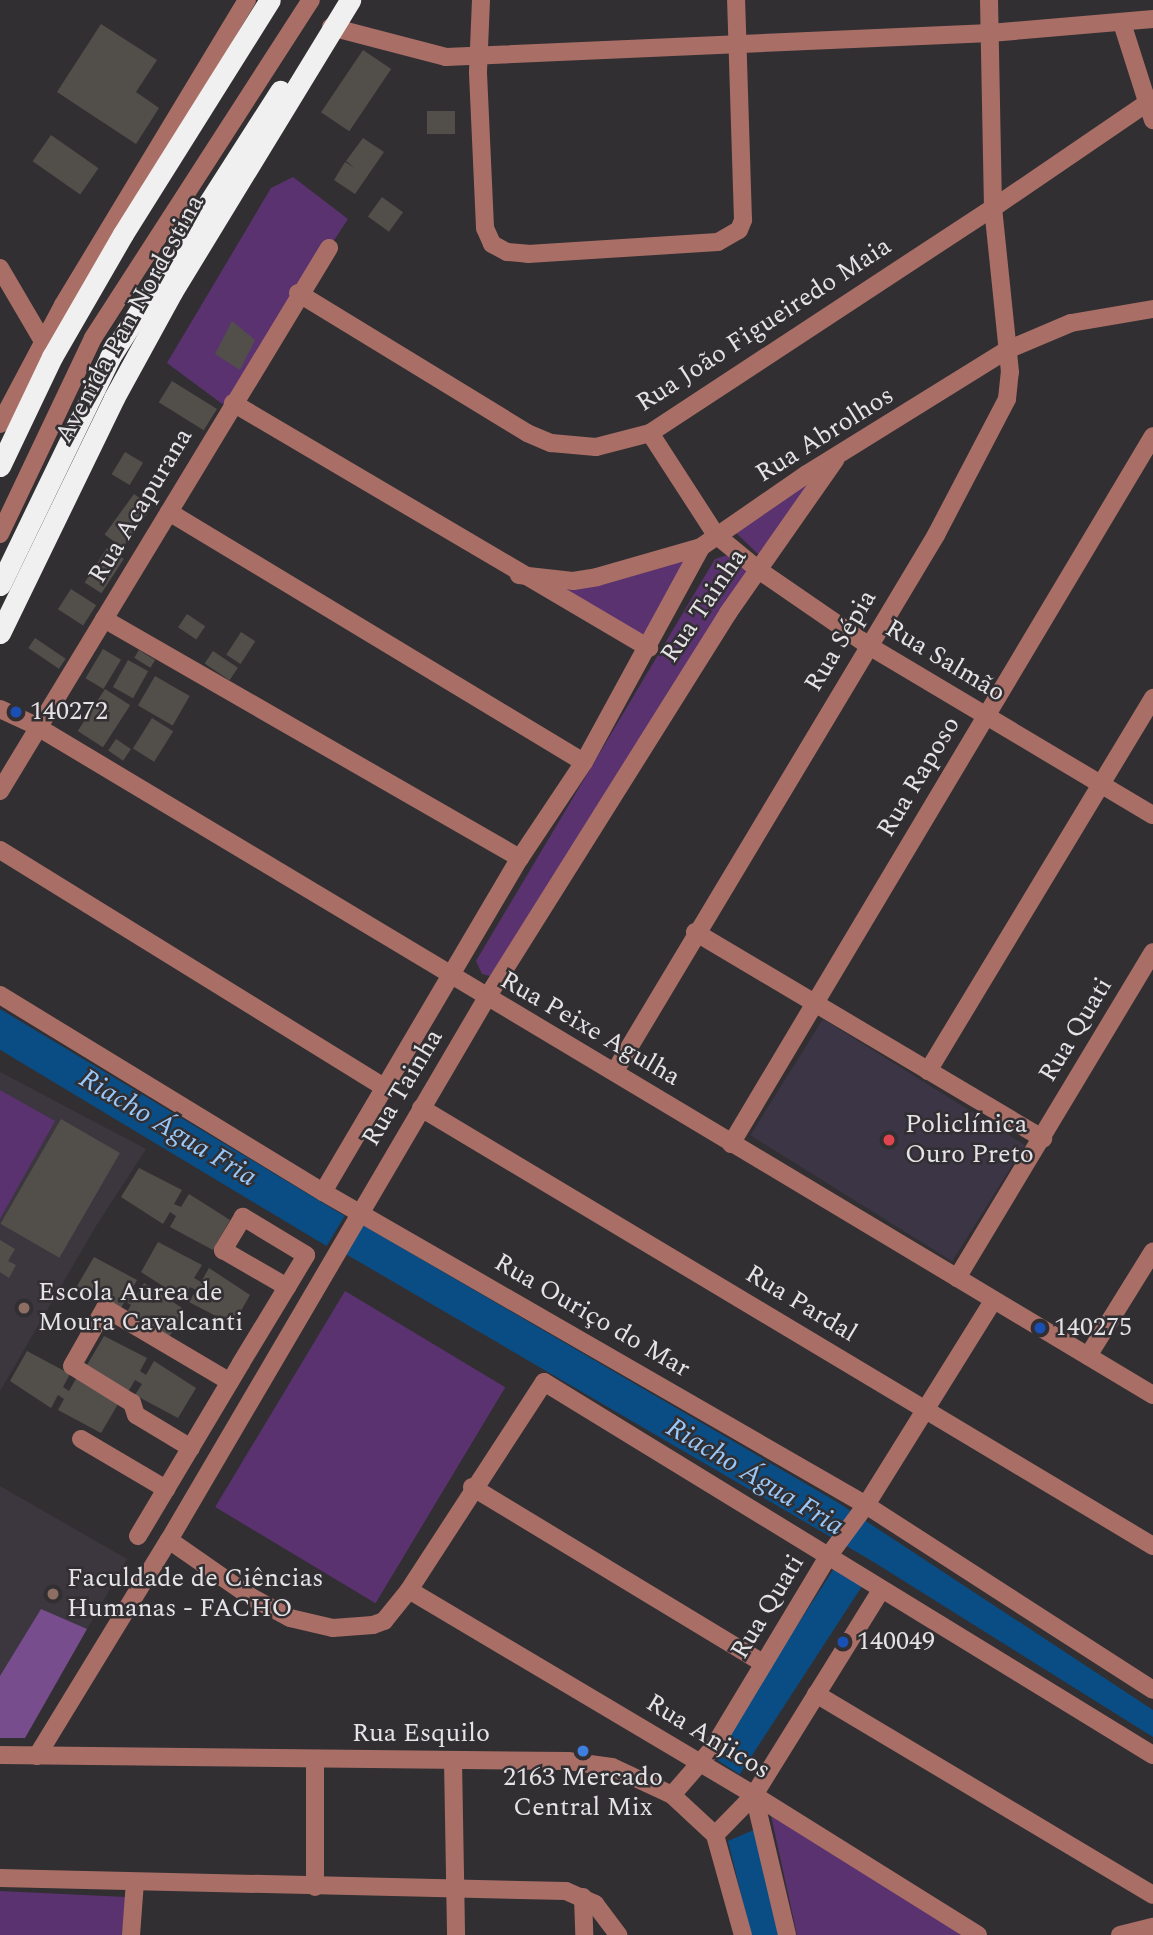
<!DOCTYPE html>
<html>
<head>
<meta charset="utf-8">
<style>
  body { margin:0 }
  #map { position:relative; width:1153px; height:1935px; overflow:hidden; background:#322f33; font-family:Spectral,serif }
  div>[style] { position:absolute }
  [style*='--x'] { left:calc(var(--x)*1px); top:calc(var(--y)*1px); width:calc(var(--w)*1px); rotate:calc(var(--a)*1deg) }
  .built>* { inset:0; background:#3c363f }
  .medical>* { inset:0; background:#3b3545; transform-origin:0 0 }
  .green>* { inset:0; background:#5a326f; transform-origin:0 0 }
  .forest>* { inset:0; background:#774d8d }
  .water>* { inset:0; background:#094d84; transform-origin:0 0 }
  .building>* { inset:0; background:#524f4b; transform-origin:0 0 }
  .minor>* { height:18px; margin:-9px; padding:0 9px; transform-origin:9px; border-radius:9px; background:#a96f66 }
  .highway>* { height:21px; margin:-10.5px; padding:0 10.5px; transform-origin:10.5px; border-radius:10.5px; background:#f0f0f0 }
  .dots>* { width:19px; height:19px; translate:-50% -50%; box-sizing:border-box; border:4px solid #322f33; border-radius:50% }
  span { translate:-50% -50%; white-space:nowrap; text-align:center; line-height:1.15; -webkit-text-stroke:5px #322f33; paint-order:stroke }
  .street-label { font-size:26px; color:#e5e3e6 }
  .poi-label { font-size:26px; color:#e5e3e6 }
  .left { translate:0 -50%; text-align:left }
  .water-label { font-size:28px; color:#99c8f8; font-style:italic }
</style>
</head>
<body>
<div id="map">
  <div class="built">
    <div style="clip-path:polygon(0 1072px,146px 1149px,96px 1226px,0 1391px)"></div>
    <div style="clip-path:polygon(0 1486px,127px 1559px,25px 1738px,0 1738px)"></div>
  </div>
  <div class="medical">
    <div style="left:823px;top:1019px;width:238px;height:137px;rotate:32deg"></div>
  </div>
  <div class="green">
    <div style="clip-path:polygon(293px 177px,348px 219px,225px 406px,167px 363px,271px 188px)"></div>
    <div style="clip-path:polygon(823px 470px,760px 556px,732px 529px)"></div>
    <div style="clip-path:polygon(731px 554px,749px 571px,490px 976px,482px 974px,476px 961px,715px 559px)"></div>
    <div style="clip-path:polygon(691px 557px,649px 639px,560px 586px)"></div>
    <div style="clip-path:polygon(0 1090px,55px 1121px,0 1219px)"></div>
    <div style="left:345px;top:1291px;width:187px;height:252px;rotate:31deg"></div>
    <div style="clip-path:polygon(770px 1811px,971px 1935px,797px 1935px)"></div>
    <div style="clip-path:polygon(0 1891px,126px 1897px,122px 1935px,0 1935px)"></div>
  </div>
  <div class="forest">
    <div style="clip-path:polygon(41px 1609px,87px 1629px,25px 1738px,0 1738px,0 1676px)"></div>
  </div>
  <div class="water">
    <div style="left:0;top:1009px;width:402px;height:35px;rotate:31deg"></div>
    <div style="clip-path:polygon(361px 1224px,837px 1502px,1153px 1710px,1153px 1737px,872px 1561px,344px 1253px)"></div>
    <div style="left:835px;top:1567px;width:33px;height:226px;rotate:33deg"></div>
    <div style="clip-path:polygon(756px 1829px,780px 1935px,751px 1935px,728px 1841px)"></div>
  </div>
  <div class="building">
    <div style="clip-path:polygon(101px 24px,157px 60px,136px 92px,159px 108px,136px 144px,57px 92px)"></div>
    <div style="left:363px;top:50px;width:34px;height:75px;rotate:34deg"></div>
    <div style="left:427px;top:111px;width:28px;height:23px"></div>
    <div style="left:51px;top:135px;width:58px;height:32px;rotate:35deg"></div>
    <div style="clip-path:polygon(363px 138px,384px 152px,355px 194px,334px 180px,345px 162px,355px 168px,346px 161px)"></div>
    <div style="left:382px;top:197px;width:26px;height:24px;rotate:36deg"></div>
    <div style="clip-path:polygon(232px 321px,255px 340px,240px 370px,215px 354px)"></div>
    <div style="left:172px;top:381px;width:53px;height:25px;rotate:32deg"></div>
    <div style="left:125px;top:452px;width:21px;height:26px;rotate:31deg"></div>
    <div style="left:134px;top:494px;width:22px;height:50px;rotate:36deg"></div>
    <div style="left:107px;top:548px;width:20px;height:41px;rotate:33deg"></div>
    <div style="left:71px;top:589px;width:30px;height:24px;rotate:33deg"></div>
    <div style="left:187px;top:614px;width:22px;height:16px;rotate:34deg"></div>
    <div style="left:241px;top:632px;width:17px;height:27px;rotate:33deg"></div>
    <div style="left:35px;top:638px;width:37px;height:12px;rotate:34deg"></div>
    <div style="left:103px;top:649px;width:21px;height:34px;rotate:31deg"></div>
    <div style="left:139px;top:650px;width:19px;height:9px;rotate:32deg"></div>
    <div style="left:213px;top:651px;width:30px;height:15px;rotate:34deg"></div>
    <div style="left:128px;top:660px;width:23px;height:31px;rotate:29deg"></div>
    <div style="left:155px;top:676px;width:40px;height:34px;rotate:30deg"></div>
    <div style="left:105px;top:689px;width:30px;height:50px;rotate:33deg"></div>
    <div style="left:152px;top:718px;width:25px;height:36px;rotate:32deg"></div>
    <div style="left:116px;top:739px;width:18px;height:14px;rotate:34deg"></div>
    <div style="left:61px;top:1119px;width:68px;height:121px;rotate:30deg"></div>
    <div style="clip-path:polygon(139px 1168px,182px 1190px,174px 1204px,181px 1207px,189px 1194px,230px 1220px,213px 1250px,170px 1227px,176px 1216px,170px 1212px,163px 1224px,121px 1197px)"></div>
    <div style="clip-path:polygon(0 1240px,15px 1249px,8px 1261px,16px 1265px,9px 1278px,0 1272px)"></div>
    <div style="clip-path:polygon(158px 1242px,202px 1265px,194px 1278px,201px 1282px,209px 1268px,250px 1295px,233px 1325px,189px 1302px,196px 1290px,190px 1287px,183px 1299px,141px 1272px)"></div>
    <div style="clip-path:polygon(94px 1257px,137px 1280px,130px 1293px,136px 1296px,144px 1283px,185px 1310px,168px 1339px,125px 1316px,131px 1305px,125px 1301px,118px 1313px,77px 1286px)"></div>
    <div style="clip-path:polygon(104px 1336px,147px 1358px,140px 1371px,146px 1375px,154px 1361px,196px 1388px,178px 1418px,135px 1395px,142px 1384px,135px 1380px,128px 1392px,87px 1365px)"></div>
    <div style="clip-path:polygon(27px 1351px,70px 1374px,63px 1387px,69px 1391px,77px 1377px,118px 1404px,101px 1433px,58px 1410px,64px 1399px,58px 1395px,51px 1408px,10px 1381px)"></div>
  </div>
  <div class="minor">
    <div style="--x:481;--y:0;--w:73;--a:92.4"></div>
    <div style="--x:478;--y:73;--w:155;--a:87.4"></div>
    <div style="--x:485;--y:228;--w:17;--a:66"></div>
    <div style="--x:492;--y:244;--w:17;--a:28"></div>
    <div style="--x:507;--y:252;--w:21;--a:5"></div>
    <div style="--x:528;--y:254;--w:190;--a:-3.6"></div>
    <div style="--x:718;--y:242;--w:24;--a:-30"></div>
    <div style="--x:739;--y:230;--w:11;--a:-68"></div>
    <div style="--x:743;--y:220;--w:220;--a:-91.8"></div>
    <div style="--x:1122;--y:23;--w:102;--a:72.3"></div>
    <div style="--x:331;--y:27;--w:119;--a:14.6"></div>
    <div style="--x:446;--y:57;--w:545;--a:-2.53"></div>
    <div style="--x:990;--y:33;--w:164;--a:-4.9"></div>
    <div style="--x:0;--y:268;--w:93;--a:59.6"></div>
    <div style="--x:298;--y:293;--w:268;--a:31.4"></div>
    <div style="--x:527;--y:433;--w:26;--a:23"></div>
    <div style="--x:551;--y:443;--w:45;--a:5.1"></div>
    <div style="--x:596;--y:447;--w:56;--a:-14.5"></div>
    <div style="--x:650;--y:433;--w:410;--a:-33.3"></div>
    <div style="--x:993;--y:208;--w:208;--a:-91.1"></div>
    <div style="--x:233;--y:403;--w:483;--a:30.5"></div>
    <div style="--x:0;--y:424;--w:135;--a:-62.1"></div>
    <div style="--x:63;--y:305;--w:356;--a:-58.9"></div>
    <div style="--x:650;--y:433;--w:121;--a:57.1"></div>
    <div style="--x:716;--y:535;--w:57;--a:39.3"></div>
    <div style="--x:760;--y:571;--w:132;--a:34.5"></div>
    <div style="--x:869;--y:646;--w:330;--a:30.8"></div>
    <div style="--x:169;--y:512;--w:484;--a:31.1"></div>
    <div style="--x:0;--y:534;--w:217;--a:-64.6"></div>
    <div style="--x:93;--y:338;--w:402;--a:-57.2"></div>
    <div style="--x:519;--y:575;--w:54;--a:6.3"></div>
    <div style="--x:573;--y:581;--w:24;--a:-9"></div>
    <div style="--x:597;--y:577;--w:108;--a:-16.1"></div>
    <div style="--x:701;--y:547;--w:129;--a:-34.6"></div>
    <div style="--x:807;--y:474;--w:235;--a:-31.8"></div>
    <div style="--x:1007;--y:350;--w:69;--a:-22.9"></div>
    <div style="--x:1071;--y:323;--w:83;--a:-9.7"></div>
    <div style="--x:104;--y:619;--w:480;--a:29.9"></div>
    <div style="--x:0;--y:709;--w:40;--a:25"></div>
    <div style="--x:36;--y:726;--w:1302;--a:30.92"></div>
    <div style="--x:0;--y:791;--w:635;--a:-58.79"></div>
    <div style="--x:0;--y:850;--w:451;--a:31.7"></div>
    <div style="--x:695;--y:932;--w:405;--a:30.7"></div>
    <div style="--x:0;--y:995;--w:378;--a:31.4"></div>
    <div style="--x:323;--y:1192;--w:627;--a:29.96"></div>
    <div style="--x:866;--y:1505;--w:341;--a:32.8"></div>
    <div style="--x:615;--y:1071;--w:625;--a:-59.08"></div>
    <div style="--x:936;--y:535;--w:153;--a:-62.4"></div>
    <div style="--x:1007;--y:399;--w:27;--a:-84"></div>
    <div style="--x:1010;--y:372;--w:165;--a:-95.9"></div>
    <div style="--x:993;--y:208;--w:194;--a:-34.3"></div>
    <div style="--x:928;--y:1071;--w:436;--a:-58.9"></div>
    <div style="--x:421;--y:1108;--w:853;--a:30.89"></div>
    <div style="--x:731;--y:1144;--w:824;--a:-59.2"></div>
    <div style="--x:323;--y:1192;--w:388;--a:-59.5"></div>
    <div style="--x:520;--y:858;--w:115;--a:-56.3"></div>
    <div style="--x:584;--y:762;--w:245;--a:-61.4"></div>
    <div style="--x:957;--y:1278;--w:380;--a:-59"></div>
    <div style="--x:1088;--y:1356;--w:123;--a:-58.2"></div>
    <div style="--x:81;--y:1439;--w:99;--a:30.5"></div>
    <div style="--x:191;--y:1448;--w:64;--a:-149"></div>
    <div style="--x:136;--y:1415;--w:13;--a:-108"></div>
    <div style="--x:132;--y:1403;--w:70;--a:-148.3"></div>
    <div style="--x:72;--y:1366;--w:67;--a:-60.4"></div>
    <div style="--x:105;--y:1308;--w:145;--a:30.6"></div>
    <div style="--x:472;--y:1487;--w:341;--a:31.2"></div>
    <div style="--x:138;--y:1536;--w:201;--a:-59.2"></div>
    <div style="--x:241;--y:1363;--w:89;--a:-58.8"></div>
    <div style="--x:287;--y:1287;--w:37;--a:-59"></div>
    <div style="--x:306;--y:1255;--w:74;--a:-148.9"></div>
    <div style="--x:243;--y:1217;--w:39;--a:121"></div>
    <div style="--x:223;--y:1250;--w:74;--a:30"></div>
    <div style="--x:169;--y:1540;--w:100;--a:34.8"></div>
    <div style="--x:251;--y:1597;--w:44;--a:28.3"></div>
    <div style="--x:290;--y:1618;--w:44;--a:13.1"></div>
    <div style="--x:333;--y:1628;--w:40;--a:-4.3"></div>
    <div style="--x:373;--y:1625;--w:12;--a:-20"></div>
    <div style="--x:384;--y:1621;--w:40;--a:-51"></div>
    <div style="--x:409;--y:1590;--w:248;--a:-57"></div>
    <div style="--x:544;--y:1382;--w:714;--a:31.49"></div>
    <div style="--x:409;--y:1590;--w:401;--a:30.7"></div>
    <div style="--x:754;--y:1795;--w:264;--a:32"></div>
    <div style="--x:816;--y:1694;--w:392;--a:30.8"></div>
    <div style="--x:0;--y:1755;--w:568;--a:0.61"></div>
    <div style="--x:568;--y:1761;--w:44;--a:7.8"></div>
    <div style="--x:612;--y:1767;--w:66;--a:25"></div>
    <div style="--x:672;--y:1795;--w:59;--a:42.9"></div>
    <div style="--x:715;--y:1835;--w:104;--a:74.4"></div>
    <div style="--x:37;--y:1756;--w:253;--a:-58.6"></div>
    <div style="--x:169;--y:1540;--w:627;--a:-59.63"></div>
    <div style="--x:486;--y:999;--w:456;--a:-57.9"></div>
    <div style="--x:728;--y:613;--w:187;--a:-55"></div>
    <div style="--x:453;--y:1760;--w:175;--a:89"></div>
    <div style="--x:315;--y:1761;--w:126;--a:90"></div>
    <div style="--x:672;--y:1795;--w:62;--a:-48.9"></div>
    <div style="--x:713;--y:1748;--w:222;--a:-59"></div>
    <div style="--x:827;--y:1558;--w:66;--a:-53.7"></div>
    <div style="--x:866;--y:1505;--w:240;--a:-58.1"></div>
    <div style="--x:754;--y:1795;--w:144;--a:76.7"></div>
    <div style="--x:715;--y:1835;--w:56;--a:-45.7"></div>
    <div style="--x:754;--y:1795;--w:241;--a:-58.2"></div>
    <div style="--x:0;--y:1878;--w:566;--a:1.32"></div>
    <div style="--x:566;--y:1891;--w:32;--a:24"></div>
    <div style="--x:595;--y:1904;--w:39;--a:53"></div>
    <div style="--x:583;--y:1897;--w:38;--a:88"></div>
    <div style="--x:131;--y:1935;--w:53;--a:-85.7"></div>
    <div style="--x:1120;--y:1935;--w:34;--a:-14"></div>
  </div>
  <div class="highway">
    <div style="--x:0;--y:466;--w:121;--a:-64.5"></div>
    <div style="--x:52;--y:357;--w:142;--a:-60"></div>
    <div style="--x:123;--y:234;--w:276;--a:-57.9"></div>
    <div style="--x:0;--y:585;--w:253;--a:-64.2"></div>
    <div style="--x:110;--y:357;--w:316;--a:-57.4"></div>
    <div style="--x:0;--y:633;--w:261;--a:-64.1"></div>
    <div style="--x:114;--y:398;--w:121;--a:-61.3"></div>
    <div style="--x:172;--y:292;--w:342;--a:-58.6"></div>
  </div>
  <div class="dots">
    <div style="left:16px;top:712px;background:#1a4fb4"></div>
    <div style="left:889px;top:1140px;background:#e0444e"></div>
    <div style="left:24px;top:1308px;background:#8d6e63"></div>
    <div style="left:1040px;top:1328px;background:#1a4fb4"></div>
    <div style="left:53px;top:1594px;background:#8d6e63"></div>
    <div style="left:843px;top:1642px;background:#1a4fb4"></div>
    <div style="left:583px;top:1751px;background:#3f7fe0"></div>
  </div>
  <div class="street-label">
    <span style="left:130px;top:319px;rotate:-61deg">Avenida Pan Nordestina</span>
    <span style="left:764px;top:325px;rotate:-33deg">Rua João Figueiredo Maia</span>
    <span style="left:825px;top:435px;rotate:-32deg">Rua Abrolhos</span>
    <span style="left:141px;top:506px;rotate:-59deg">Rua Acapurana</span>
    <span style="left:704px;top:606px;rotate:-56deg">Rua Tainha</span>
    <span style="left:841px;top:641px;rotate:-59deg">Rua Sépia</span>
    <span style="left:945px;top:661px;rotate:31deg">Rua Salmão</span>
    <span style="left:919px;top:777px;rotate:-59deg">Rua Raposo</span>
    <span style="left:590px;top:1029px;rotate:30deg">Rua Peixe Agulha</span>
    <span style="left:1076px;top:1030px;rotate:-59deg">Rua Quati</span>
    <span style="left:403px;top:1088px;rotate:-59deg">Rua Tainha</span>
    <span style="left:801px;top:1304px;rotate:31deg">Rua Pardal</span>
    <span style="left:592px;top:1316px;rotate:30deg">Rua Ouriço do Mar</span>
    <span style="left:768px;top:1607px;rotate:-59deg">Rua Quati</span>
    <span style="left:421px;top:1734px">Rua Esquilo</span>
    <span style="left:708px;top:1737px;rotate:31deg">Rua Anjicos</span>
  </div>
  <div class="poi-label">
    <span class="left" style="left:30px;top:712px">140272</span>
    <span class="left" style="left:905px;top:1140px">Policlínica<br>Ouro Preto</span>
    <span class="left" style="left:38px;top:1308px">Escola Aurea de<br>Moura Cavalcanti</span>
    <span class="left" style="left:1054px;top:1328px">140275</span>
    <span class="left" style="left:67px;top:1594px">Faculdade de Ciências<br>Humanas - FACHO</span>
    <span class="left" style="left:857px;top:1642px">140049</span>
    <span style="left:583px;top:1793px">2163 Mercado<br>Central Mix</span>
  </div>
  <div class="water-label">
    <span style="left:168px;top:1128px;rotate:31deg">Riacho Água Fria</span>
    <span style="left:755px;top:1477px;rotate:31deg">Riacho Água Fria</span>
  </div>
</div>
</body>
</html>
